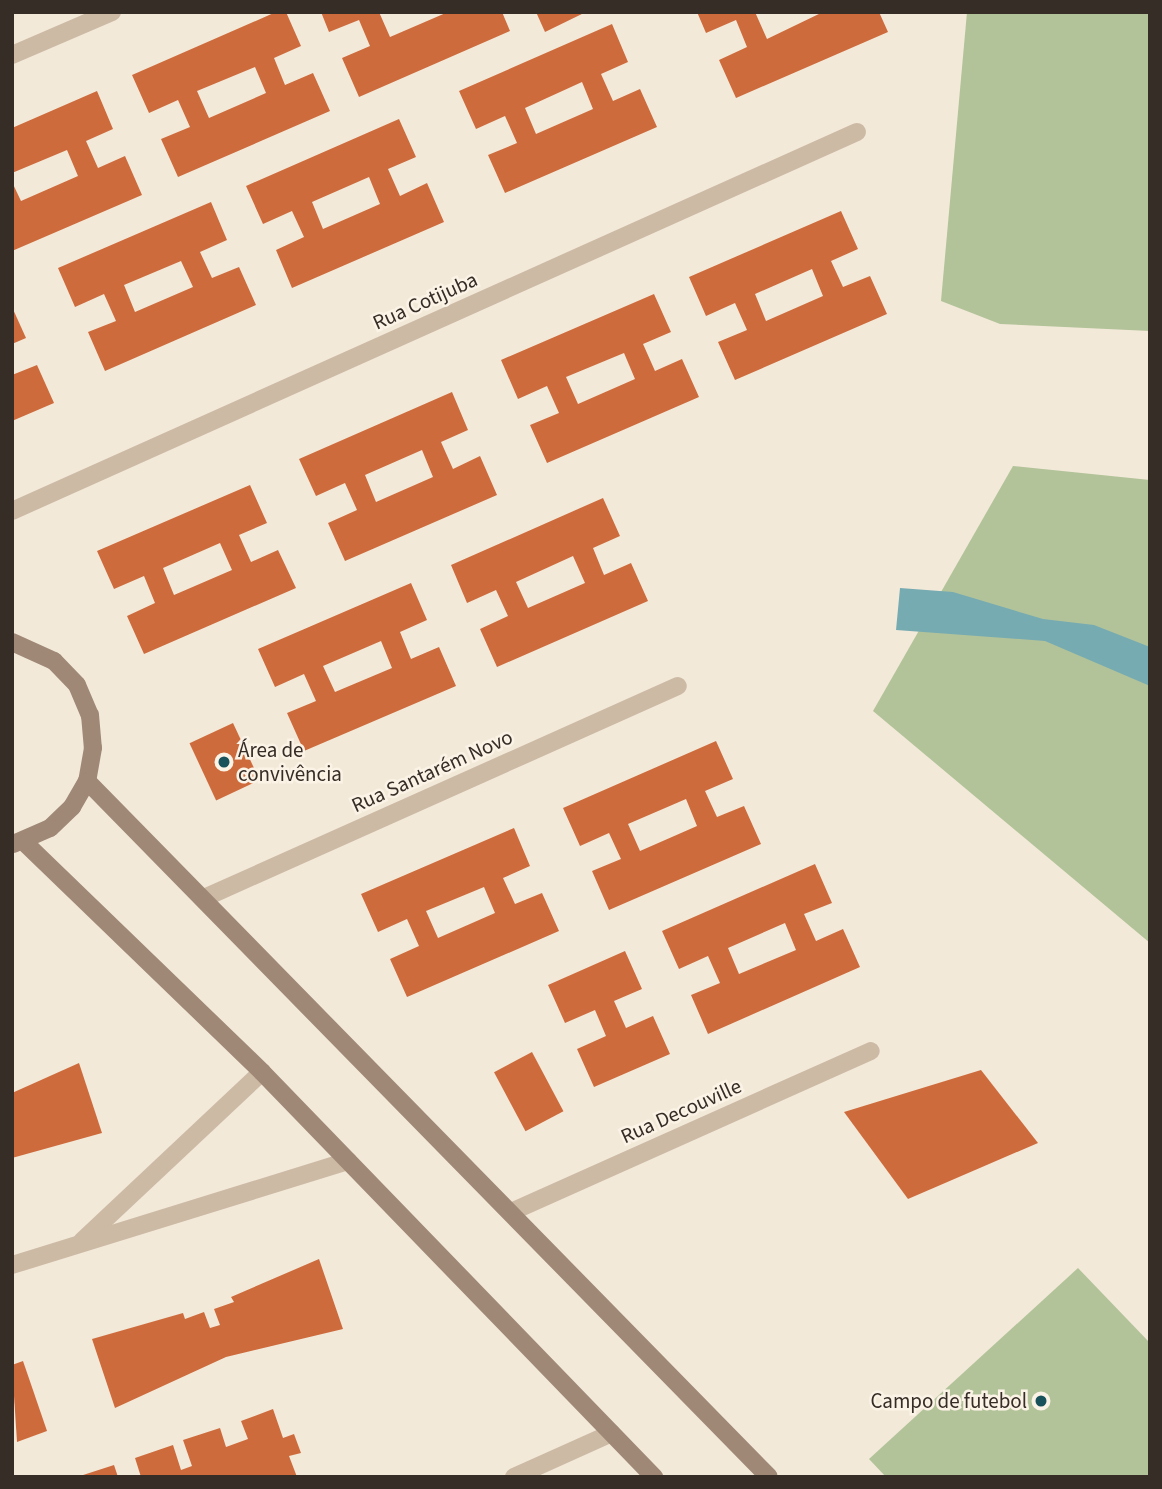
<!DOCTYPE html>
<html>
<head>
<meta charset="utf-8">
<style>
  body { margin:0 }
  #map { position:relative; width:1162px; height:1489px; overflow:hidden; background:#f3e9d9; font-family:"Source Sans 3",sans-serif }
  div>[style] { position:absolute }
  [style*='--x'] { left:calc(var(--x)*1px); top:calc(var(--y)*1px); width:calc(var(--w)*1px); rotate:calc(var(--a)*1deg) }
  .green>* { inset:0; background:#b2c399 }
  .water>* { inset:0; background:#77abb2 }
  .building>* { inset:0; background:#ce6b3d; transform-origin:0 0 }
  .street>* { height:18px; margin:-9px; padding:0 9px; transform-origin:9px; border-radius:9px; background:#ccbaa5 }
  .secondary>* { height:18px; margin:-9px; padding:0 9px; transform-origin:9px; border-radius:9px; background:#a08876 }
  .dots>* { width:19px; height:19px; translate:-50% -50%; box-sizing:border-box; border:4px solid #fbf3e6; border-radius:50% }
  span { translate:-50% -50%; white-space:nowrap; text-align:center; line-height:1.15; -webkit-text-stroke:5px #fbf3e6; paint-order:stroke }
  .street-label { font-size:21px; color:#372d27 }
  .poi-label { font-size:21px; color:#372d27 }
  .left { translate:0 -50%; text-align:left }
  .right { translate:-100% -50%; text-align:right }
  .frame { position:absolute; inset:0; border:14px solid #372d27; pointer-events:none }
</style>
</head>
<body>
<div id="map">
  <div class="green">
    <div style="clip-path:polygon(967px 12px,1150px 12px,1150px 331px,1000px 324px,941px 301px)"></div>
    <div style="clip-path:polygon(1013px 466px,1150px 480px,1150px 943px,873px 711px)"></div>
    <div style="clip-path:polygon(1078px 1268px,1150px 1343px,1150px 1477px,886px 1477px,869px 1459px)"></div>
  </div>
  <div class="water">
    <div style="clip-path:polygon(900px 588px,953px 592px,1043px 619px,1094px 625px,1150px 647px,1150px 686px,1045px 641px,896px 630px)"></div>
  </div>
  <div class="building">
    <div style="clip-path:polygon(evenodd,276px 12px,286px 12px,301px 46px,274px 58px,285px 85px,313px 73px,330px 111px,178px 177px,161px 139px,190px 127px,178px 100px,149px 113px,132px 75px,276px 12px,255px 67px,266px 93px,209px 118px,197px 91px,255px 67px)"></div>
    <div style="clip-path:polygon(321px 12px,379px 12px,390px 37px,448px 12px,502px 12px,510px 31px,359px 97px,342px 58px,370px 46px,359px 20px,329px 32px)"></div>
    <div style="clip-path:polygon(536px 12px,586px 12px,545px 32px)"></div>
    <div style="clip-path:polygon(697px 12px,755px 12px,767px 39px,823px 12px,879px 12px,888px 32px,736px 98px,719px 60px,747px 47px,736px 20px,706px 33px)"></div>
    <div style="clip-path:polygon(evenodd,612px 24px,628px 62px,601px 74px,613px 101px,640px 89px,657px 127px,505px 193px,488px 155px,517px 143px,505px 116px,476px 129px,459px 91px,612px 24px,582px 82px,593px 109px,536px 134px,525px 108px,582px 82px)"></div>
    <div style="clip-path:polygon(97px 91px,113px 129px,86px 141px,98px 168px,125px 156px,142px 195px,12px 251px,12px 182px,21px 201px,78px 176px,67px 150px,12px 173px,12px 128px)"></div>
    <div style="clip-path:polygon(evenodd,399px 119px,416px 157px,388px 169px,400px 196px,427px 183px,444px 222px,292px 288px,276px 250px,304px 237px,292px 211px,263px 224px,246px 186px,399px 119px,369px 177px,380px 204px,323px 229px,312px 202px,369px 177px)"></div>
    <div style="clip-path:polygon(evenodd,211px 202px,227px 240px,200px 252px,212px 278px,239px 267px,256px 305px,105px 371px,88px 332px,116px 321px,104px 294px,75px 307px,58px 268px,211px 202px,181px 261px,193px 287px,135px 312px,124px 285px,181px 261px)"></div>
    <div style="clip-path:polygon(evenodd,841px 211px,858px 249px,831px 261px,843px 287px,870px 276px,887px 314px,735px 380px,718px 342px,747px 330px,735px 303px,706px 316px,689px 277px,841px 211px,812px 269px,823px 296px,766px 321px,755px 294px,812px 269px)"></div>
    <div style="clip-path:polygon(evenodd,654px 294px,671px 332px,643px 344px,655px 371px,682px 359px,699px 397px,547px 463px,530px 425px,559px 413px,547px 386px,518px 399px,501px 360px,654px 294px,624px 353px,635px 379px,578px 404px,566px 377px,624px 353px)"></div>
    <div style="clip-path:polygon(12px 307px,26px 338px,12px 344px)"></div>
    <div style="clip-path:polygon(37px 365px,54px 403px,12px 421px,12px 375px)"></div>
    <div style="clip-path:polygon(evenodd,452px 392px,468px 430px,441px 442px,453px 469px,480px 456px,497px 495px,345px 561px,328px 523px,357px 510px,345px 483px,316px 496px,299px 459px,452px 392px,422px 450px,433px 477px,376px 502px,365px 475px,422px 450px)"></div>
    <div style="clip-path:polygon(evenodd,250px 485px,267px 523px,239px 535px,251px 562px,278px 550px,296px 588px,144px 654px,127px 616px,155px 603px,144px 576px,114px 589px,97px 551px,250px 485px,220px 543px,232px 570px,174px 595px,163px 568px,220px 543px)"></div>
    <div style="clip-path:polygon(evenodd,603px 498px,620px 536px,593px 548px,604px 575px,631px 563px,648px 601px,497px 667px,480px 629px,508px 616px,496px 590px,467px 603px,451px 565px,603px 498px,573px 556px,585px 583px,528px 608px,516px 582px,573px 556px)"></div>
    <div style="clip-path:polygon(evenodd,411px 583px,427px 620px,400px 632px,411px 659px,439px 647px,456px 686px,304px 751px,287px 713px,316px 701px,304px 674px,275px 687px,258px 649px,411px 583px,381px 641px,392px 668px,335px 692px,323px 666px,381px 641px)"></div>
    <div style="left:233px;top:723px;width:63px;height:48px;rotate:65deg"></div>
    <div style="clip-path:polygon(evenodd,716px 741px,733px 779px,705px 791px,717px 817px,744px 806px,761px 844px,609px 910px,592px 871px,621px 859px,609px 833px,580px 846px,563px 808px,716px 741px,686px 799px,697px 826px,640px 851px,628px 824px,686px 799px)"></div>
    <div style="clip-path:polygon(evenodd,514px 828px,530px 866px,503px 878px,515px 904px,542px 893px,559px 931px,407px 997px,390px 959px,419px 946px,407px 919px,378px 932px,361px 894px,514px 828px,484px 887px,495px 913px,438px 938px,426px 911px,484px 887px)"></div>
    <div style="clip-path:polygon(evenodd,815px 864px,832px 903px,804px 914px,816px 941px,843px 929px,860px 967px,708px 1034px,691px 995px,720px 983px,708px 956px,679px 969px,662px 931px,815px 864px,785px 923px,796px 950px,739px 974px,728px 948px,785px 923px)"></div>
    <div style="clip-path:polygon(625px 951px,642px 989px,614px 1001px,626px 1028px,653px 1016px,670px 1054px,594px 1087px,577px 1049px,606px 1036px,595px 1010px,565px 1023px,548px 985px)"></div>
    <div style="left:532px;top:1052px;width:67px;height:43px;rotate:62deg"></div>
    <div style="clip-path:polygon(79px 1063px,102px 1133px,12px 1158px,12px 1093px)"></div>
    <div style="clip-path:polygon(981px 1070px,1038px 1143px,908px 1199px,844px 1112px)"></div>
    <div style="clip-path:polygon(319px 1259px,343px 1329px,226px 1357px,115px 1408px,92px 1339px,183px 1313px,185px 1319px,204px 1312px,210px 1328px,220px 1325px,214px 1309px,234px 1302px,231px 1297px)"></div>
    <div style="clip-path:polygon(23px 1361px,47px 1431px,17px 1442px,12px 1365px)"></div>
    <div style="clip-path:polygon(273px 1409px,283px 1438px,294px 1434px,301px 1453px,289px 1456px,297px 1477px,141px 1477px,135px 1458px,173px 1445px,181px 1470px,192px 1466px,183px 1440px,220px 1428px,226px 1447px,248px 1439px,241px 1421px)"></div>
    <div style="clip-path:polygon(114px 1465px,118px 1477px,80px 1477px,80px 1476px)"></div>
  </div>
  <div class="street">
    <div style="--x:12;--y:55;--w:109;--a:-23.3"></div>
    <div style="--x:12;--y:511;--w:926;--a:-24.16"></div>
    <div style="--x:204;--y:898;--w:519;--a:-24.1"></div>
    <div style="--x:511;--y:1212;--w:394;--a:-24.1"></div>
    <div style="--x:82;--y:1241;--w:247;--a:-43.2"></div>
    <div style="--x:12;--y:1265;--w:352;--a:-17.2"></div>
    <div style="--x:514;--y:1477;--w:107;--a:-24.2"></div>
  </div>
  <div class="secondary">
    <div style="--x:12;--y:642;--w:46;--a:24.3"></div>
    <div style="--x:54;--y:661;--w:33;--a:46"></div>
    <div style="--x:77;--y:685;--w:33;--a:67"></div>
    <div style="--x:90;--y:715;--w:33;--a:85"></div>
    <div style="--x:93;--y:748;--w:34;--a:100"></div>
    <div style="--x:87;--y:781;--w:30;--a:120"></div>
    <div style="--x:72;--y:807;--w:30;--a:136"></div>
    <div style="--x:50;--y:828;--w:40;--a:156.6"></div>
    <div style="--x:87;--y:781;--w:974;--a:45.58"></div>
    <div style="--x:24;--y:842;--w:331;--a:44"></div>
    <div style="--x:262;--y:1072;--w:564;--a:45.93"></div>
  </div>
  <div class="dots">
    <div style="left:224px;top:762px;background:#19525b"></div>
    <div style="left:1041px;top:1401px;background:#19525b"></div>
  </div>
  <div class="street-label">
    <span style="left:425px;top:301px;rotate:-24deg">Rua Cotijuba</span>
    <span style="left:432px;top:771px;rotate:-24deg">Rua Santarém Novo</span>
    <span style="left:681px;top:1111px;rotate:-24deg">Rua Decouville</span>
  </div>
  <div class="poi-label">
    <span class="left" style="left:238px;top:762px">Área de<br>convivência</span>
    <span class="right" style="left:1027px;top:1401px">Campo de futebol</span>
  </div>
  <div class="frame"></div>
</div>
</body>
</html>
